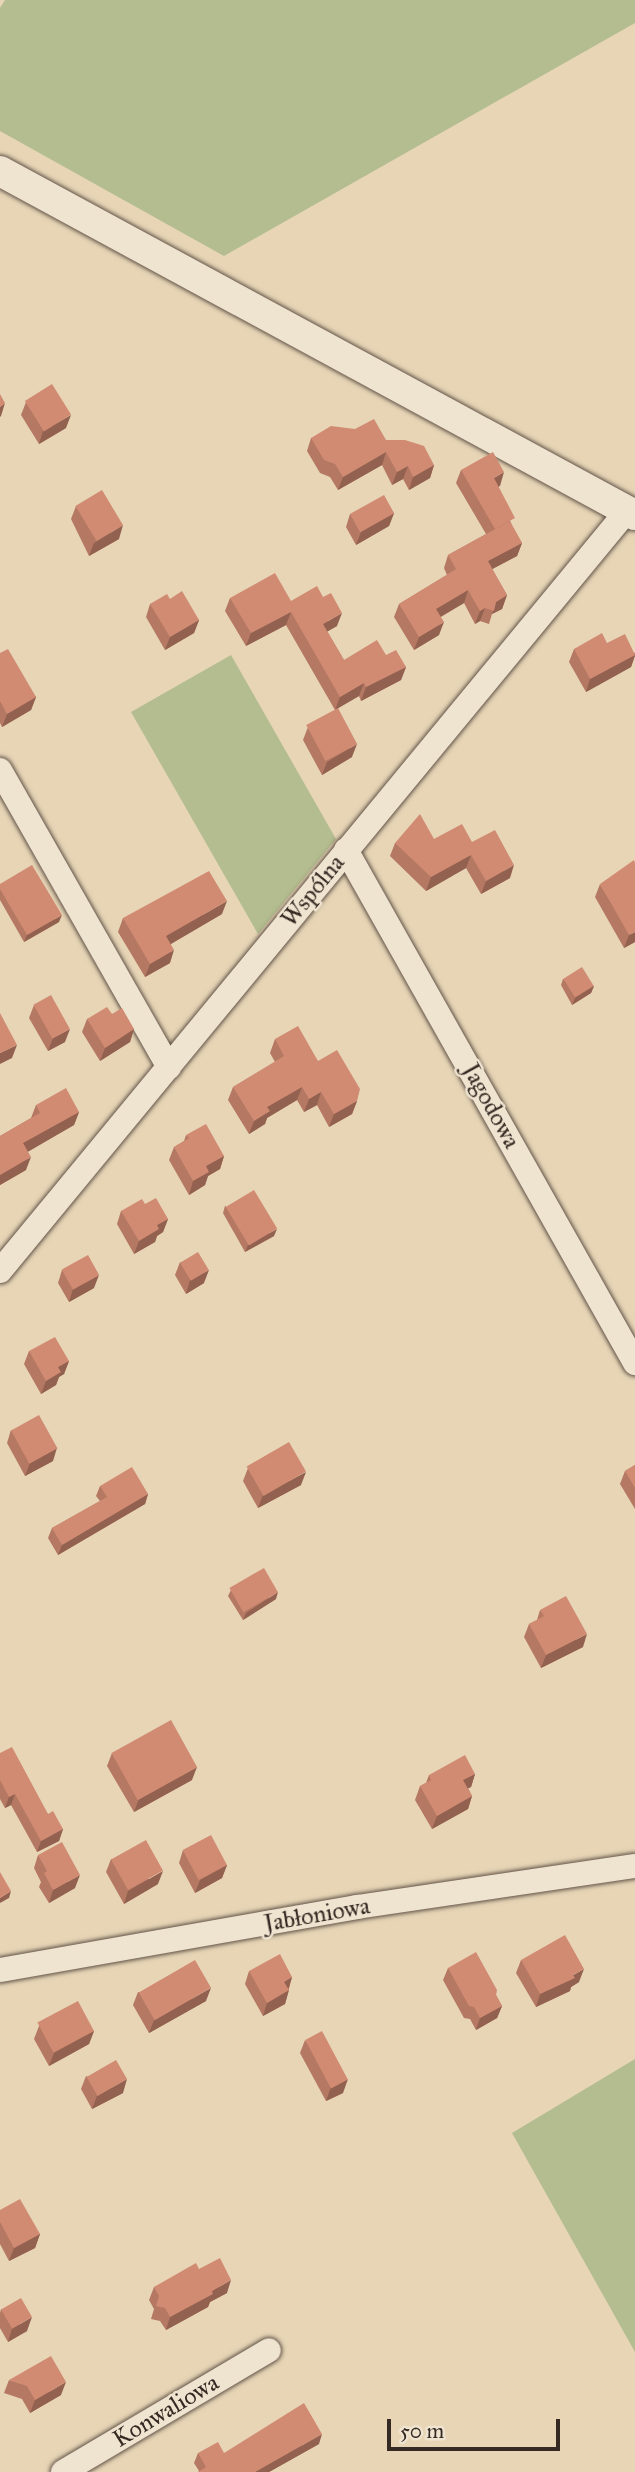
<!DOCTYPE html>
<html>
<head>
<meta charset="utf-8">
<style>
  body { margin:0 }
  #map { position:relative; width:635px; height:2472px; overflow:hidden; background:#e7d5b6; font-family:"IM FELL Great Primer",serif }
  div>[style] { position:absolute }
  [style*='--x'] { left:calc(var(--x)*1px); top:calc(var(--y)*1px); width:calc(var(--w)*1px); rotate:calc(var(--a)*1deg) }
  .green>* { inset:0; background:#b4bd8f }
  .roads { filter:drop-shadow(0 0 2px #625448) drop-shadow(0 0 2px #625448) }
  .minor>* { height:24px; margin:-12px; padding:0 12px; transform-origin:12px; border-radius:12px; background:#efe4d0 }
  .tertiary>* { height:30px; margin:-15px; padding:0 15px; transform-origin:15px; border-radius:15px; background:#efe4d0 }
  .wall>* { inset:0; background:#b47863 }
  .shaded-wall>* { inset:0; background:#926150 }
  .building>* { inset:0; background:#d18b73; transform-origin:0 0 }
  span { translate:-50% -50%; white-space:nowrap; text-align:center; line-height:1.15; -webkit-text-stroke:5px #efe4d0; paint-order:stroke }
  .street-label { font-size:24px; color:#352923 }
  .scale { position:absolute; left:387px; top:2419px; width:173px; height:32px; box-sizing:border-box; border:4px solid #352923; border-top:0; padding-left:9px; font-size:21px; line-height:24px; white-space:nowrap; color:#352923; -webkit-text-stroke:5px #efe4d0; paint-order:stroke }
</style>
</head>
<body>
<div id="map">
  <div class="green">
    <div style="clip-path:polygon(5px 0,635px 0,635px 23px,224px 256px,0 131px,0 8px)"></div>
    <div style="clip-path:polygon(231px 655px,336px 839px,258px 934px,131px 712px)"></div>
    <div style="clip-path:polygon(635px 2059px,635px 2352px,512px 2133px)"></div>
  </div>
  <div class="roads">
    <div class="minor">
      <div style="--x:0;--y:770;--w:342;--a:60.4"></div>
      <div style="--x:346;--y:850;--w:589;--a:60.61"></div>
      <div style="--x:0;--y:1271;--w:985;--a:-50.48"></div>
      <div style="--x:0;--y:1970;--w:363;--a:-10"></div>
      <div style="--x:357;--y:1907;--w:281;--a:-8.4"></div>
      <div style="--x:63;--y:2472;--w:239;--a:-30.6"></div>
    </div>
    <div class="tertiary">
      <div style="--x:0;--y:171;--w:722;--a:28.45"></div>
    </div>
  </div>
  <div class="wall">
    <div style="clip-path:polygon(26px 402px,66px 428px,39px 444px,21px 415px)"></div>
    <div style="clip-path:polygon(311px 438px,386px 440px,434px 465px,430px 478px,409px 490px,403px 479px,392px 485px,382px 465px,338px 490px,330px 477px,320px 473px,307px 451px)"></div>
    <div style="clip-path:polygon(461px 470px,500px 486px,498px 486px,512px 526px,522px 543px,517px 556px,492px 569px,507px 595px,502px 609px,492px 614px,489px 624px,480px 621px,475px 624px,464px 603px,441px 617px,439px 635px,414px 650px,394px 617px,399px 604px,447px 575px,444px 568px,448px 555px,486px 534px,456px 483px)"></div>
    <div style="clip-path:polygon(76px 506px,119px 539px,89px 556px,71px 519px)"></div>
    <div style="clip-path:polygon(394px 513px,389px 526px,356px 545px,346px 527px,350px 514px)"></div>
    <div style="clip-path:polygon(230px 598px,291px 601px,337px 626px,327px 631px,344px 660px,386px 655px,406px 667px,401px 680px,361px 701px,359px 696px,338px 708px,352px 757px,322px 775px,303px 740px,308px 727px,335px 710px,286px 625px,246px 646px,225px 611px)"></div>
    <div style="clip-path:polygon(170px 599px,199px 620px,194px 633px,165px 650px,146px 617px,150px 604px)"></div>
    <div style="clip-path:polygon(607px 643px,635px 653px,635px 656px,631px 667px,586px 692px,569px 662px,574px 649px)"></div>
    <div style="clip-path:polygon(0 653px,36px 697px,31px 710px,2px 727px,0 723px)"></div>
    <div style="clip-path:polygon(434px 839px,472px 842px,510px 878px,481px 894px,466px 868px,426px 891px,390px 856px,395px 843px)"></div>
    <div style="clip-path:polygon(0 884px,59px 922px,24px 942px,0 900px)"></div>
    <div style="clip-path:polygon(600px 884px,635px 942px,624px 948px,595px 897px)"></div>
    <div style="clip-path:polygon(222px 914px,171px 944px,170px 963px,145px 977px,118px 932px,123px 918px)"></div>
    <div style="clip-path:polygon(563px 979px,594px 986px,591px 993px,572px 1005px,561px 985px)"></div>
    <div style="clip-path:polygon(34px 1005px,65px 1042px,48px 1051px,29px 1018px)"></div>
    <div style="clip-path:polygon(112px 1014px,134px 1029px,130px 1042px,100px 1061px,82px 1032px,87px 1019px)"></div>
    <div style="clip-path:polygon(275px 1039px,318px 1061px,357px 1101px,352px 1114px,329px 1127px,317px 1105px,304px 1112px,297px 1100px,267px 1118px,265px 1124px,249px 1134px,228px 1100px,233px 1087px,275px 1062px,270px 1053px)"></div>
    <div style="clip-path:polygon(36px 1105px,79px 1112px,74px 1125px,28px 1151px,26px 1170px,0 1185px,0 1136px,31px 1118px)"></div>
    <div style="clip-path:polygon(186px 1135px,224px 1156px,220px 1169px,208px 1176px,205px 1185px,189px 1195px,169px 1160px,174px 1147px,184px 1141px)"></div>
    <div style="clip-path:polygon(145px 1204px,168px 1219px,163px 1232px,157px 1236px,155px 1242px,134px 1254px,117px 1224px,121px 1211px)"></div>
    <div style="clip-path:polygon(225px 1206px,274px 1236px,245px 1252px,223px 1213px)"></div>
    <div style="clip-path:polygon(180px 1262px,204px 1283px,186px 1294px,175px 1275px)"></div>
    <div style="clip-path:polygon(62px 1270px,94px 1288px,69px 1302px,58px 1283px)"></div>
    <div style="clip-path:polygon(29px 1351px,69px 1361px,64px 1374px,59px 1377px,56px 1385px,41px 1394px,24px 1364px)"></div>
    <div style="clip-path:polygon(11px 1430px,53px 1461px,25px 1476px,7px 1443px)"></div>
    <div style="clip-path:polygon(635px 1465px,635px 1509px,620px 1484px,625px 1471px)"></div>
    <div style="clip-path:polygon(248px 1468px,301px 1485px,258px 1508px,243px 1481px)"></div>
    <div style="clip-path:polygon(100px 1486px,148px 1494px,145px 1504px,58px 1555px,48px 1538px,52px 1528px,100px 1501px,96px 1496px)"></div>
    <div style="clip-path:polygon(231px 1590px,276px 1599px,243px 1620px,228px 1596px)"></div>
    <div style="clip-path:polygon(540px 1610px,583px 1647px,541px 1668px,524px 1637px,529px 1624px,537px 1620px)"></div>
    <div style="clip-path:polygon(0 1753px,48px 1814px,63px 1829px,59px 1841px,37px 1852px,11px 1805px,5px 1808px,0 1799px)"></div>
    <div style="clip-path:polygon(112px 1753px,192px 1780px,134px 1812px,107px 1766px)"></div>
    <div style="clip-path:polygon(475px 1774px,471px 1787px,468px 1788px,472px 1796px,468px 1809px,432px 1829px,415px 1800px,420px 1786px,426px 1783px,429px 1775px)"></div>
    <div style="clip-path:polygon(183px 1850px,227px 1865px,222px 1878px,195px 1893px,179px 1863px)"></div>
    <div style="clip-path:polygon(38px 1855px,75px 1888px,49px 1903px,39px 1887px,41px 1882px,34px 1868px)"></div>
    <div style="clip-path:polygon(111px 1859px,158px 1884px,124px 1904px,106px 1872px)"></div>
    <div style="clip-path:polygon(521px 1960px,579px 1982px,571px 1987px,570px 1991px,536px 2007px,516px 1973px)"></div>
    <div style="clip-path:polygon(448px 1968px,496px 1995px,502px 2006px,497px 2018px,476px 2030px,470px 2019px,464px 2018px,443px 1980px)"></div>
    <div style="clip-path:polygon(249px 1971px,292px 1977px,285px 2004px,263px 2016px,245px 1984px)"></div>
    <div style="clip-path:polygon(138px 1992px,206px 2001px,149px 2033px,133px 2005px)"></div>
    <div style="clip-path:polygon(39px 2026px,94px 2031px,89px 2044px,49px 2066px,34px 2039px)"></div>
    <div style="clip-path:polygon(305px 2040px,343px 2093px,326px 2101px,300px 2053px)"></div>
    <div style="clip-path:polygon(86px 2076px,123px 2093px,92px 2109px,81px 2089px)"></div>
    <div style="clip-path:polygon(0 2210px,40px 2234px,35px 2248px,9px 2261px,0 2244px)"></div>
    <div style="clip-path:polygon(199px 2269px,227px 2293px,210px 2302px,208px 2307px,166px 2330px,160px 2321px,151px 2319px,154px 2309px,149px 2300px,154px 2287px)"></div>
    <div style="clip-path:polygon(1px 2309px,27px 2331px,8px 2342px,0 2328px,0 2313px)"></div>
    <div style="clip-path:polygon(9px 2380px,61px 2395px,30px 2413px,22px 2399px,4px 2393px)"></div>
    <div style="clip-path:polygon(319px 2444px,269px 2472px,198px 2472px,199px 2471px,194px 2463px,198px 2453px,224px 2453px)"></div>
  </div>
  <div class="shaded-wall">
    <div style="clip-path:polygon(5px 403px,1px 416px,0 417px,0 407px)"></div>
    <div style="clip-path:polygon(71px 415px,66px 428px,39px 444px,43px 431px)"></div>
    <div style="clip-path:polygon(386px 452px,382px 465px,338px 490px,343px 477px)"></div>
    <div style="clip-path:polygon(434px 465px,430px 478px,409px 490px,413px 477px)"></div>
    <div style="clip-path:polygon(408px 466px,403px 479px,392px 485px,397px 472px)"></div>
    <div style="clip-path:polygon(504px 472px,500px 486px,489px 491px,494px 478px)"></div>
    <div style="clip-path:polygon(394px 513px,389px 526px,356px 545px,361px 532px)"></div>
    <div style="clip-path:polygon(123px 525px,119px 539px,89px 556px,94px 543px)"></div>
    <div style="clip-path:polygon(522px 543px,517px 556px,483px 574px,488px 561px)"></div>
    <div style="clip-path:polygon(468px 590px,464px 603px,431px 622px,436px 609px)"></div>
    <div style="clip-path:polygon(507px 595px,502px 609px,492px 614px,496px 602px)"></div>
    <div style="clip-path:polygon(485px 608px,480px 621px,475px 624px,480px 611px)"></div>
    <div style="clip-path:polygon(291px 612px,286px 625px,246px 646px,251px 633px)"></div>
    <div style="clip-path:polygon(342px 613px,337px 626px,318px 637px,323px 624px)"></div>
    <div style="clip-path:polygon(199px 620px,194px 633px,165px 650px,170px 637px)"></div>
    <div style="clip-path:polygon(444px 622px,439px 635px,414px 650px,419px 637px)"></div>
    <div style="clip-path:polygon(635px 655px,631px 667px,586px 692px,590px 679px)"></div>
    <div style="clip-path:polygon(406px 667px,401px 680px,361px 701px,366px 687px)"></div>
    <div style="clip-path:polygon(364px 683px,359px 696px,335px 710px,340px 697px)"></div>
    <div style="clip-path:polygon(36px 697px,31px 710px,2px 727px,7px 714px)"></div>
    <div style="clip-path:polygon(357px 744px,352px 757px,322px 775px,327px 762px)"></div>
    <div style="clip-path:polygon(471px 855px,466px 868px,426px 891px,431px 877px)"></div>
    <div style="clip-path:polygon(514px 865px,510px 878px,481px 894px,486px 881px)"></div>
    <div style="clip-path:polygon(227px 901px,222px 914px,162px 949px,166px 936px)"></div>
    <div style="clip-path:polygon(62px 915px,59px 922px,24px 942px,27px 935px)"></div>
    <div style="clip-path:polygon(635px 932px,635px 942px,624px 948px,629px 935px)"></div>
    <div style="clip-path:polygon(174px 950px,170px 963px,145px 977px,150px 964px)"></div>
    <div style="clip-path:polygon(594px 986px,591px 993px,572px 1005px,575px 998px)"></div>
    <div style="clip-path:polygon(70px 1029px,65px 1042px,48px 1051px,53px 1038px)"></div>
    <div style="clip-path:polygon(134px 1029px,130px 1042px,100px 1061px,105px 1048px)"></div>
    <div style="clip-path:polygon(17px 1045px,12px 1058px,0 1064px,0 1053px)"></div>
    <div style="clip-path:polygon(302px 1087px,297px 1100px,267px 1118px,265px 1124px,249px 1134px,254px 1121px,267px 1107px)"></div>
    <div style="clip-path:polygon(321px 1092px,317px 1105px,304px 1112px,309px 1099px)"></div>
    <div style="clip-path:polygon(357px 1101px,352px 1114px,329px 1127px,334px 1114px)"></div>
    <div style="clip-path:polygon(79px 1112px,74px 1125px,19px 1157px,23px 1143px)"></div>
    <div style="clip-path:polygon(224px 1156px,220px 1169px,208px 1176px,205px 1185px,189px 1195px,193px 1181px,206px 1166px)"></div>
    <div style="clip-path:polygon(31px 1157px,26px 1170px,0 1185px,0 1175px)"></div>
    <div style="clip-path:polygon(168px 1219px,163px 1232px,157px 1236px,155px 1242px,134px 1254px,139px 1241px,157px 1225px)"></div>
    <div style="clip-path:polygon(277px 1229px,274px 1236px,245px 1252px,248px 1245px)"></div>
    <div style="clip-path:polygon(209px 1270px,204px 1283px,186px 1294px,190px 1280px)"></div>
    <div style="clip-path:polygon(99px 1275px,94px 1288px,69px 1302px,73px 1289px)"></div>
    <div style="clip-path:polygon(69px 1361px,64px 1374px,59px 1377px,56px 1385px,41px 1394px,46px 1381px,58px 1367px)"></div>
    <div style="clip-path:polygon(57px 1448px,53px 1461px,25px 1476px,30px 1463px)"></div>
    <div style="clip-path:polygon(306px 1472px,301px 1485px,258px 1508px,263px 1495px)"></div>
    <div style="clip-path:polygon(148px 1494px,145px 1504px,58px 1555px,62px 1545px)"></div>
    <div style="clip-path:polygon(278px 1592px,276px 1599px,243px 1620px,246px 1613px)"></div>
    <div style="clip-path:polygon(587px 1634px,583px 1647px,541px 1668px,546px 1655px)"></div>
    <div style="clip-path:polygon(197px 1767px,192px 1780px,134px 1812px,139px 1799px)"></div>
    <div style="clip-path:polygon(475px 1774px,471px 1787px,459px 1793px,463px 1780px)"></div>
    <div style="clip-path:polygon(15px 1794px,11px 1805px,5px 1808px,9px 1797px)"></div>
    <div style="clip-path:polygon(472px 1796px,468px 1809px,432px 1829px,437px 1816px)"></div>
    <div style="clip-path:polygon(63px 1829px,59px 1841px,37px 1852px,41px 1841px)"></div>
    <div style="clip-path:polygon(227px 1865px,222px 1878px,195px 1893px,200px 1880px)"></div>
    <div style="clip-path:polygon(163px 1871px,158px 1884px,124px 1904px,128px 1891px)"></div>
    <div style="clip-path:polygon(80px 1875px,75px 1888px,49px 1903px,53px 1890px)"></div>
    <div style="clip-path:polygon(11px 1891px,9px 1898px,0 1903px,0 1898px)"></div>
    <div style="clip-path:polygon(584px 1969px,579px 1982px,571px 1987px,570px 1991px,536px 2007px,540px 1994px)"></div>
    <div style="clip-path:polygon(292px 1977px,288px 1990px,284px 1982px)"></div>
    <div style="clip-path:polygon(211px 1988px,206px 2001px,149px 2033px,154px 2020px)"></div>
    <div style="clip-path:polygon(289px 1990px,285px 2004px,263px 2016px,267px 2003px)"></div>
    <div style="clip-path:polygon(502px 2006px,497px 2018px,476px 2030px,480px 2018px)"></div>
    <div style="clip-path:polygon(94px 2031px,89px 2044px,49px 2066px,54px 2053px)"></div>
    <div style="clip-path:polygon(127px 2079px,123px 2093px,92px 2109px,97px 2096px)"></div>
    <div style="clip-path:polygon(348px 2079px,343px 2093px,326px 2101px,331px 2087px)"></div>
    <div style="clip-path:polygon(40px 2234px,35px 2248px,9px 2261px,14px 2248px)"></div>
    <div style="clip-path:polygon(231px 2280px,227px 2293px,210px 2302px,208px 2307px,166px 2330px,170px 2317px,212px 2291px)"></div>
    <div style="clip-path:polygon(32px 2317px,27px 2331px,8px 2342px,12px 2329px)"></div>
    <div style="clip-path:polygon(66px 2382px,61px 2395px,30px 2413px,35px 2400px)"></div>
    <div style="clip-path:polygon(322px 2434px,319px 2444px,269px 2472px,255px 2472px)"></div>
  </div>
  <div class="building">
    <div style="left:52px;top:384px;width:36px;height:32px;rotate:58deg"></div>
    <div style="clip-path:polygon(0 394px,5px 403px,0 407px)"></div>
    <div style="clip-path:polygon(374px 419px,386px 440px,405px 440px,424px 446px,434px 465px,413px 477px,408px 466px,397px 472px,386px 452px,343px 477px,335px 464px,324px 460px,311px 438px,331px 426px,355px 429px)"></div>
    <div style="clip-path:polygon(493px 452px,504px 472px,494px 478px,515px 518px,495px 529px,461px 470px)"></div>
    <div style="left:102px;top:490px;width:41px;height:31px;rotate:59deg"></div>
    <div style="left:384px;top:495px;width:21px;height:39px;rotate:61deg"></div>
    <div style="clip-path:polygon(510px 521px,522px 543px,488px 561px,507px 595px,496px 602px,494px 611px,485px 608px,480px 611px,468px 590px,436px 609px,444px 622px,419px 637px,399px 604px,456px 569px,448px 555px)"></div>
    <div style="clip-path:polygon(275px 573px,291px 601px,317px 586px,323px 597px,331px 593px,342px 613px,323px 624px,344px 660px,377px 640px,386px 655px,396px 650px,406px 667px,366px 687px,364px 683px,340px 697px,291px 612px,251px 633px,230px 598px)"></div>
    <div style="clip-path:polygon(182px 591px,199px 620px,170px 637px,150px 604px,167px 594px,170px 599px)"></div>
    <div style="clip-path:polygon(602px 633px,607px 643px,625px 634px,635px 655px,590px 679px,574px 649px)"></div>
    <div style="clip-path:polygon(8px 649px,36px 697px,7px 714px,0 701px,0 653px)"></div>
    <div style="left:338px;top:708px;width:41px;height:36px;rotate:62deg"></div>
    <div style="clip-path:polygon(420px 814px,434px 839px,462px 824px,472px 842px,495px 830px,514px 865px,486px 881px,471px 855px,431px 877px,395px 843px)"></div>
    <div style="clip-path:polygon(634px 860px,635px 863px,635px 932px,629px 935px,600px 884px)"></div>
    <div style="clip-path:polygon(32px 865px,62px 915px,27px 935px,0 889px,0 884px)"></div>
    <div style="clip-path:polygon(209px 871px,227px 901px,166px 936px,174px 950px,150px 964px,123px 918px)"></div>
    <div style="left:582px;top:967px;width:22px;height:22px;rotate:58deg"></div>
    <div style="left:51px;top:995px;width:39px;height:20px;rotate:61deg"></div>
    <div style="clip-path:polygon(107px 1007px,112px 1014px,122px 1008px,134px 1029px,105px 1048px,87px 1019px)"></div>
    <div style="clip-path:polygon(0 1013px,17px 1045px,0 1053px)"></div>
    <div style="clip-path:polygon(298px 1026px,318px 1061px,337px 1050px,360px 1089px,357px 1101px,334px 1114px,321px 1092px,309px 1099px,302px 1087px,267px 1107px,270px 1111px,254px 1121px,233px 1087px,284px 1056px,275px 1039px)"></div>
    <div style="clip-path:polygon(66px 1088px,79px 1112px,23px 1143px,31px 1157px,0 1175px,0 1136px,40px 1113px,36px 1105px)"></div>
    <div style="clip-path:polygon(206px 1124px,224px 1156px,206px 1166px,209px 1172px,193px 1181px,174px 1147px,189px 1138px,186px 1135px)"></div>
    <div style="left:254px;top:1190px;width:45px;height:33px;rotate:59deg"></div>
    <div style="clip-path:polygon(156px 1198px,168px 1219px,157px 1225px,159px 1229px,139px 1241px,121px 1211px,142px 1199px,145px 1204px)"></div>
    <div style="left:198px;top:1252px;width:21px;height:21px;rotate:59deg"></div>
    <div style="left:88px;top:1255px;width:23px;height:30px;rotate:61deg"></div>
    <div style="clip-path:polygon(55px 1337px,69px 1361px,58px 1367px,61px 1372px,46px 1381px,29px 1351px)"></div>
    <div style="left:39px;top:1415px;width:38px;height:32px;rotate:61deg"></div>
    <div style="left:289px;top:1442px;width:34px;height:49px;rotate:60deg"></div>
    <div style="clip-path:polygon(635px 1465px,635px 1488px,625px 1471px)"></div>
    <div style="clip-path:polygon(132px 1467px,148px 1494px,62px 1545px,52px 1528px,107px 1497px,100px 1486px)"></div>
    <div style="left:264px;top:1568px;width:28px;height:40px;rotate:60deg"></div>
    <div style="clip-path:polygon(566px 1596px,587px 1634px,546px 1655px,529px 1624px,544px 1616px,540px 1610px)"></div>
    <div style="left:171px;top:1720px;width:54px;height:68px;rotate:61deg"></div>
    <div style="clip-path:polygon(12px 1747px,48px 1814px,53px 1811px,63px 1829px,41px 1841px,15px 1794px,9px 1797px,0 1780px,0 1753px)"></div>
    <div style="clip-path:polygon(465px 1755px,475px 1774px,463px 1780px,472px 1796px,437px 1816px,420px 1786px,431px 1780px,429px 1775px)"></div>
    <div style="left:211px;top:1835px;width:34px;height:32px;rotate:62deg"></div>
    <div style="left:146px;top:1840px;width:35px;height:40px;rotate:61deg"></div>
    <div style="clip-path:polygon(62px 1842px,80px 1875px,53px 1890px,44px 1873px,47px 1871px,38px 1855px)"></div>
    <div style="clip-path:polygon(0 1872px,11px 1891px,0 1898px)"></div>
    <div style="clip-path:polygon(565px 1935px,584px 1969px,573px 1975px,575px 1978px,540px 1994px,521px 1960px)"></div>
    <div style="clip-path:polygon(476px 1952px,497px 1990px,496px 1995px,502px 2006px,480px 2018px,474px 2007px,469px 2006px,448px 1968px)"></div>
    <div style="clip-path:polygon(280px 1954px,292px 1977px,284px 1982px,289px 1990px,267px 2003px,249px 1971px)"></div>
    <div style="left:195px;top:1960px;width:32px;height:65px;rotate:60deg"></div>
    <div style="left:78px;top:2001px;width:34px;height:46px;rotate:62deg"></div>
    <div style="left:322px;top:2031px;width:55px;height:19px;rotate:62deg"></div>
    <div style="left:116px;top:2060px;width:22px;height:34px;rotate:60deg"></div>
    <div style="clip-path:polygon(20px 2199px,40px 2234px,14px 2248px,0 2222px,0 2210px)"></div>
    <div style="clip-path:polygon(220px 2258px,231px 2280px,212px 2291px,213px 2294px,170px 2317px,165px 2308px,156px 2306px,159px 2296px,154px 2287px,196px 2263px,199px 2269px)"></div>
    <div style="left:21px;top:2298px;width:22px;height:23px;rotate:60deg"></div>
    <div style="clip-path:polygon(51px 2356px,66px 2382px,35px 2400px,27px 2386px,9px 2380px)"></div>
    <div style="clip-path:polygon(304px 2403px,322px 2434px,255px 2472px,198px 2472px,206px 2467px,198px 2453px,218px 2442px,224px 2453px)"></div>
  </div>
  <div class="street-label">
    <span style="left:313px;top:891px;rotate:-51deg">Wspólna</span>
    <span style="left:491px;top:1106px;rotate:61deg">Jagodowa</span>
    <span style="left:317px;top:1915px;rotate:-10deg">Jabłoniowa</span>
    <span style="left:166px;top:2411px;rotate:-31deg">Konwaliowa</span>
  </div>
  <div class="scale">50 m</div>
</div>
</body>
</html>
